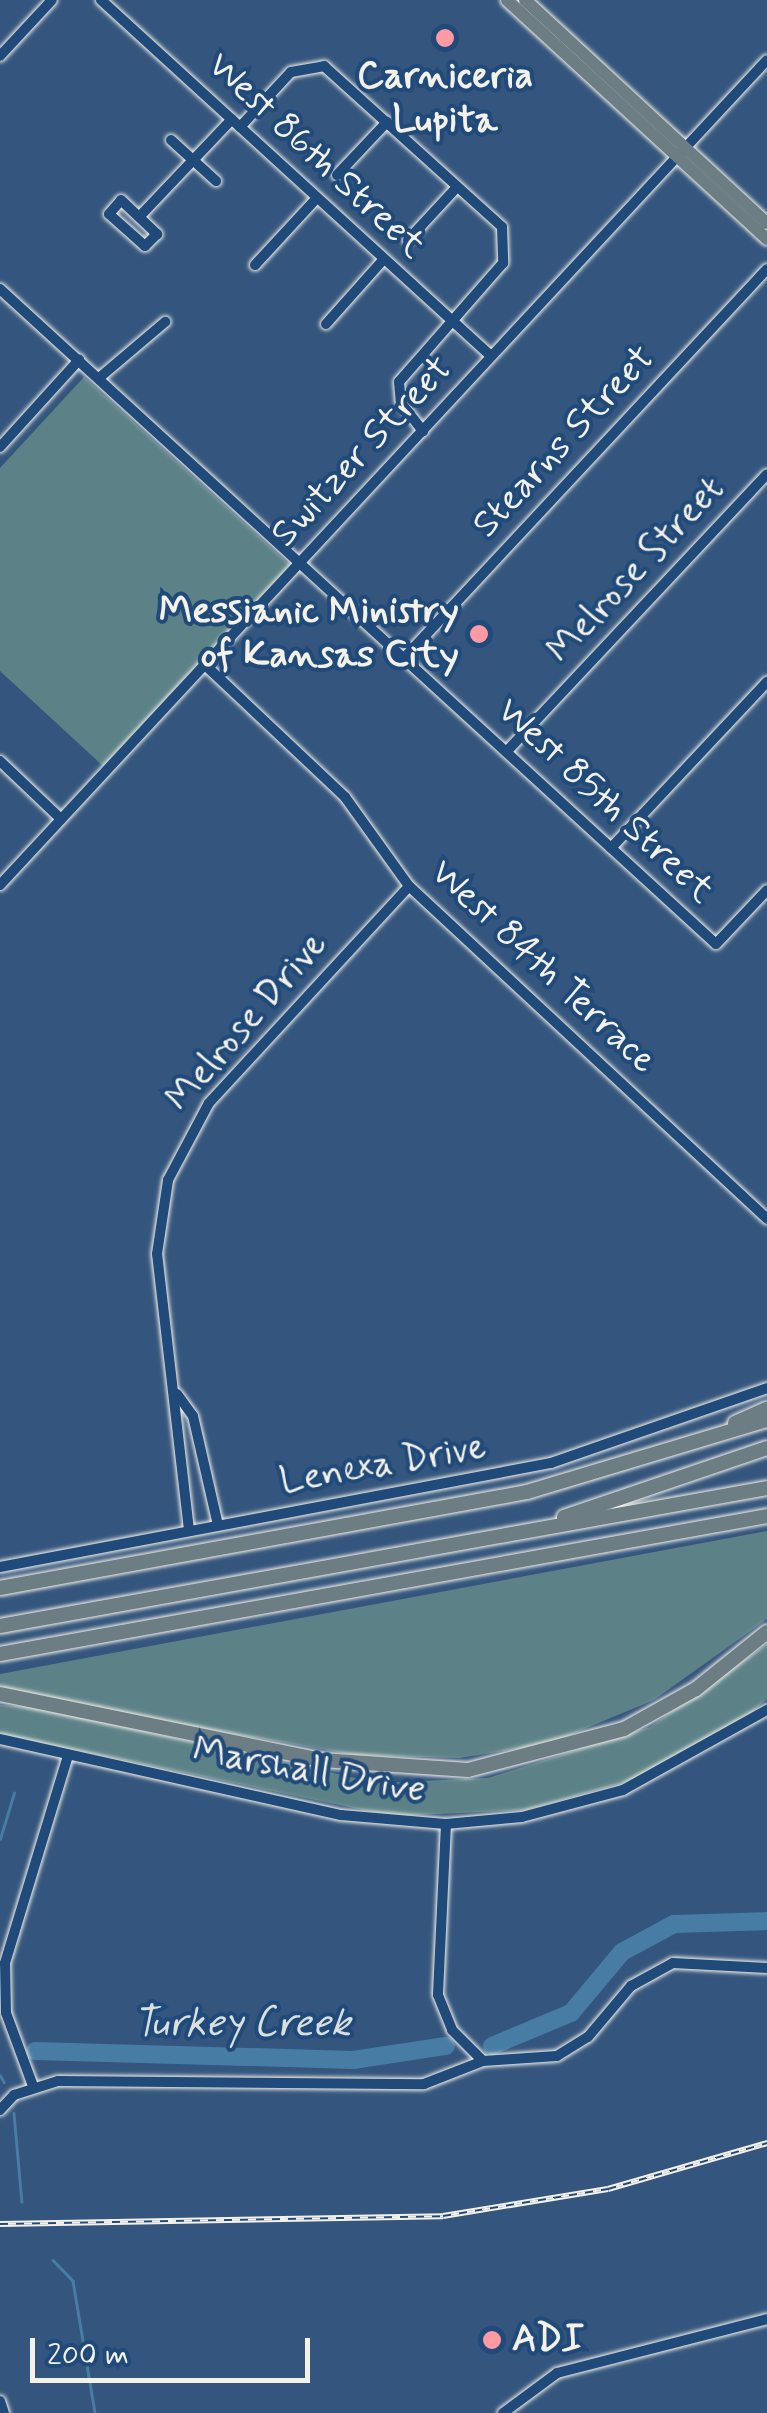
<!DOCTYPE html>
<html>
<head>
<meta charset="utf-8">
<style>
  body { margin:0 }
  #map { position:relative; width:767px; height:2413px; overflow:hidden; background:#34557d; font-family:Mynerve,sans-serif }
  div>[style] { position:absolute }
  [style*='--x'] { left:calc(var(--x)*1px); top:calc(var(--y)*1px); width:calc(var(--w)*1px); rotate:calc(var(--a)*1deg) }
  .green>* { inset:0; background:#5c8288 }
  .stream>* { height:2.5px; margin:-1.25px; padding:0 1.25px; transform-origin:1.25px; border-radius:1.25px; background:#477da4 }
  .river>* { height:18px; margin:-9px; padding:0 9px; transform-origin:9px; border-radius:9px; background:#477da4 }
  .roads { filter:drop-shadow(0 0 2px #f4f1e8) drop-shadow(0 0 2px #f4f1e8) }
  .minor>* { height:10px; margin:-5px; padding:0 5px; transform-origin:5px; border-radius:5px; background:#1f4a7a }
  .major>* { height:12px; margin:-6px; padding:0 6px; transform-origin:6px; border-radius:6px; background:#6d7d84 }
  .highway>* { height:14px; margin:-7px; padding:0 7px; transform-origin:7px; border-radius:7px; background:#6d7d84 }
  .rail>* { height:6px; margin-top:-3px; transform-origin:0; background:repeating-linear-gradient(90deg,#1f4a7a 0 8px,#f4f1e8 0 16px); box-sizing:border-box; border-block:2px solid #f4f1e8 }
  .dots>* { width:28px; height:28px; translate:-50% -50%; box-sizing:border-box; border:5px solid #1f4a7a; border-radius:50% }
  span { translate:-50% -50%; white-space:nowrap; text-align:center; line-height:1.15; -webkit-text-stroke:8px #1f4a7a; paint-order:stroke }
  .poi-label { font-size:38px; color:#f4f1e8; font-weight:700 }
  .right { translate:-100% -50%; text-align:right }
  .left { translate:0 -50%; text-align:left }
  .street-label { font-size:38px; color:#f4f1e8 }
  .water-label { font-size:40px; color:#dae0de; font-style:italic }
  .scale { position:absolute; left:30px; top:2338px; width:280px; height:45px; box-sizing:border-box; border:5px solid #f4f1e8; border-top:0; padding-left:12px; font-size:30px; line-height:35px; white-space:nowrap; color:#f4f1e8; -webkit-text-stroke:8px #1f4a7a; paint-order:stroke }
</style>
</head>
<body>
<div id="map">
  <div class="green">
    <div style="clip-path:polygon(84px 377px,290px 565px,103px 766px,0 671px,0 468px)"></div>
    <div style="clip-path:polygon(767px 1531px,767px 1619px,654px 1700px,548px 1744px,459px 1758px,355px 1755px,0 1693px,0 1674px)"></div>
    <div style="clip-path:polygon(767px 1644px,767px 1699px,736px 1726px,647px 1776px,525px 1810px,392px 1816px,0 1734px,0 1705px,34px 1707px,378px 1783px,488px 1778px,650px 1727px)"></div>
  </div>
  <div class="stream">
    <div style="--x:0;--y:1839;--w:48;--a:-73.1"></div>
    <div style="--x:0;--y:2075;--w:8;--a:60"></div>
    <div style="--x:14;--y:2113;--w:89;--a:84.9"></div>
    <div style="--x:53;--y:2260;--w:29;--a:46"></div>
    <div style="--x:73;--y:2281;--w:134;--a:80.5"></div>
  </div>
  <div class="river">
    <div style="--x:492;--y:2046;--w:86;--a:-22.7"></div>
    <div style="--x:571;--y:2013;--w:80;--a:-50.1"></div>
    <div style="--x:622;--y:1952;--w:59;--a:-28.3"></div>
    <div style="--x:674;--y:1924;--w:93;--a:-1.8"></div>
    <div style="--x:35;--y:2051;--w:318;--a:1.6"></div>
    <div style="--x:353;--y:2060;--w:94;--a:-8.6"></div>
  </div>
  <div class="roads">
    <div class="minor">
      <div style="--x:101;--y:0;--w:528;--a:42.39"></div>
      <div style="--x:0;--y:56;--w:76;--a:-47.1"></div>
      <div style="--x:240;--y:127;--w:75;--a:-47.2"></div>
      <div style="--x:291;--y:72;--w:34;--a:-10"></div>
      <div style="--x:324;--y:66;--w:240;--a:42.1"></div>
      <div style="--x:502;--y:227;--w:36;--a:88"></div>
      <div style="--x:503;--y:263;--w:158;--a:131.2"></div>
      <div style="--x:399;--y:382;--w:21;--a:85"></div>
      <div style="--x:401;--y:403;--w:36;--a:52"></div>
      <div style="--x:171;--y:140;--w:61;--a:42.3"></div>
      <div style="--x:337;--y:175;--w:73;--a:-46.7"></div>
      <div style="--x:121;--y:200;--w:50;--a:43.4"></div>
      <div style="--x:157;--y:234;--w:17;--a:135"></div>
      <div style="--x:145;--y:246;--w:48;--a:-138.4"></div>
      <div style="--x:109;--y:214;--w:18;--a:-49"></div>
      <div style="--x:141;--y:215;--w:132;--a:-46.5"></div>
      <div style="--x:408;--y:240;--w:72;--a:-47.2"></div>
      <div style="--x:255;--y:265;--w:90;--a:-47.3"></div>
      <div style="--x:0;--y:289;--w:970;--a:42.45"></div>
      <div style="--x:716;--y:944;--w:74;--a:-46.6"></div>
      <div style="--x:326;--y:324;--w:86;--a:-48.3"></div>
      <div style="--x:99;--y:378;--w:87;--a:-40.3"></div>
      <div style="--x:0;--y:447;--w:118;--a:-47.8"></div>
      <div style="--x:406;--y:656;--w:529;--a:-46.99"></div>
      <div style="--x:204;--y:664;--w:194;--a:43.3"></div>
      <div style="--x:345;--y:797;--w:110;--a:54.3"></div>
      <div style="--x:409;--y:886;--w:489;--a:42.9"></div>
      <div style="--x:508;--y:750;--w:378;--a:-46.8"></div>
      <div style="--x:0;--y:761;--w:84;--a:43.6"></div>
      <div style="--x:611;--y:848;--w:228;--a:-46.8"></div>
      <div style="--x:0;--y:885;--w:1126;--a:-47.09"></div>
      <div style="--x:177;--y:1394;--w:27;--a:54"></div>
      <div style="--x:193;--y:1416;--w:112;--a:77.1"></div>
      <div style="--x:189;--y:1530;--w:278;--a:-96.6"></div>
      <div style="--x:157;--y:1254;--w:75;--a:-81.5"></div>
      <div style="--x:168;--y:1180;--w:87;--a:-62"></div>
      <div style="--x:209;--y:1103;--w:295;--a:-47.3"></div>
      <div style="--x:0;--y:1567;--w:561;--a:-10.69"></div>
      <div style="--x:551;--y:1463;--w:229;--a:-19.1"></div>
      <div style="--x:0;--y:1739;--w:349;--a:12.6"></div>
      <div style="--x:341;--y:1815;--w:105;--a:4.9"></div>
      <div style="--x:446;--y:1824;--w:76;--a:-5.3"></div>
      <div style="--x:522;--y:1817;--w:105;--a:-15"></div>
      <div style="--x:623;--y:1790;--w:165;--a:-29.1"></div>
      <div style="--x:446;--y:1824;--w:171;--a:92.7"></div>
      <div style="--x:438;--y:1995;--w:38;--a:68"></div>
      <div style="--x:452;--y:2030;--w:44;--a:45"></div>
      <div style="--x:33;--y:2086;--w:78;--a:-110.3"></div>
      <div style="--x:6;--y:2013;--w:50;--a:-91.1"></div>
      <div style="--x:5;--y:1963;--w:217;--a:-73.1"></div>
      <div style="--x:0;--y:2110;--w:21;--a:-47"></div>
      <div style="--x:14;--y:2095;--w:46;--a:-17.7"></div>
      <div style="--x:58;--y:2081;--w:366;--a:0.5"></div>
      <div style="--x:424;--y:2084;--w:63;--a:-21.3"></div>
      <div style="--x:483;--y:2061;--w:74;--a:-3.9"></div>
      <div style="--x:557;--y:2056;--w:36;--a:-32"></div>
      <div style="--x:588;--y:2037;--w:67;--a:-49.9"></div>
      <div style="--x:631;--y:1986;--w:48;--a:-28.7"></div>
      <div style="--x:673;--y:1963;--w:94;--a:3"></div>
      <div style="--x:0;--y:2401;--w:13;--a:72"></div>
      <div style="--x:503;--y:2413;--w:67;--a:-36.5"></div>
      <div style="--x:557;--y:2373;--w:217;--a:-14.4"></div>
    </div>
    <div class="major">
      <div style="--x:507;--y:0;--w:353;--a:42.6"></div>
      <div style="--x:525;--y:0;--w:329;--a:42.7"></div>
    </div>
    <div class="highway">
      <div style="--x:735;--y:1423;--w:35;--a:-24"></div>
      <div style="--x:564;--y:1517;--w:214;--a:-18.8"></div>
      <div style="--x:0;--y:1588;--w:536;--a:-10.32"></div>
      <div style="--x:527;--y:1492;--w:251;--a:-16.7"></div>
      <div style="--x:0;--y:1626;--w:779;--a:-10.2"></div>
      <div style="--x:0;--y:1654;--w:779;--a:-10.2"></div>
      <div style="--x:0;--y:1694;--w:329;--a:11.6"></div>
      <div style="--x:322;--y:1760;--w:146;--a:3.9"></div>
      <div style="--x:468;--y:1770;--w:161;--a:-14.7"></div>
      <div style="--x:624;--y:1729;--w:82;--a:-29.1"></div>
      <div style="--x:696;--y:1689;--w:91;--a:-38.8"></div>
    </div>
  </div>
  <div class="rail">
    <div style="--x:0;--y:2224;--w:443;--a:-1"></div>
    <div style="--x:443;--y:2216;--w:167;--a:-9.3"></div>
    <div style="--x:608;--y:2189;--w:166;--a:-16.1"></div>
  </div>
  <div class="dots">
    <div style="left:445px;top:38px;background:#ff9aa2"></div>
    <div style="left:479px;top:634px;background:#ff9aa2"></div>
    <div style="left:492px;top:2340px;background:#ff9aa2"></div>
  </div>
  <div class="poi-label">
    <span style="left:445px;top:99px">Carniceria<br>Lupita</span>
    <span class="right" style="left:459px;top:634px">Messianic Ministry<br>of Kansas City</span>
    <span class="left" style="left:512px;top:2340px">ADI</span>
  </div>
  <div class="street-label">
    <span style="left:316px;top:156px;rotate:43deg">West 86th Street</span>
    <span style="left:564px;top:442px;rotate:-47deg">Stearns Street</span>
    <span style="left:362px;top:452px;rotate:-47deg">Switzer Street</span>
    <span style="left:636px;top:570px;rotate:-47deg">Melrose Street</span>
    <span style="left:605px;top:801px;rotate:43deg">West 85th Street</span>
    <span style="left:543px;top:967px;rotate:43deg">West 84th Terrace</span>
    <span style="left:247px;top:1022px;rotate:-49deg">Melrose Drive</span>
    <span style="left:383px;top:1465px;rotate:-10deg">Lenexa Drive</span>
    <span style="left:309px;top:1771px;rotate:10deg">Marshall Drive</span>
  </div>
  <div class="water-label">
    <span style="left:242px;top:2024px">Turkey Creek</span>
  </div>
  <div class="scale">200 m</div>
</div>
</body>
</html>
